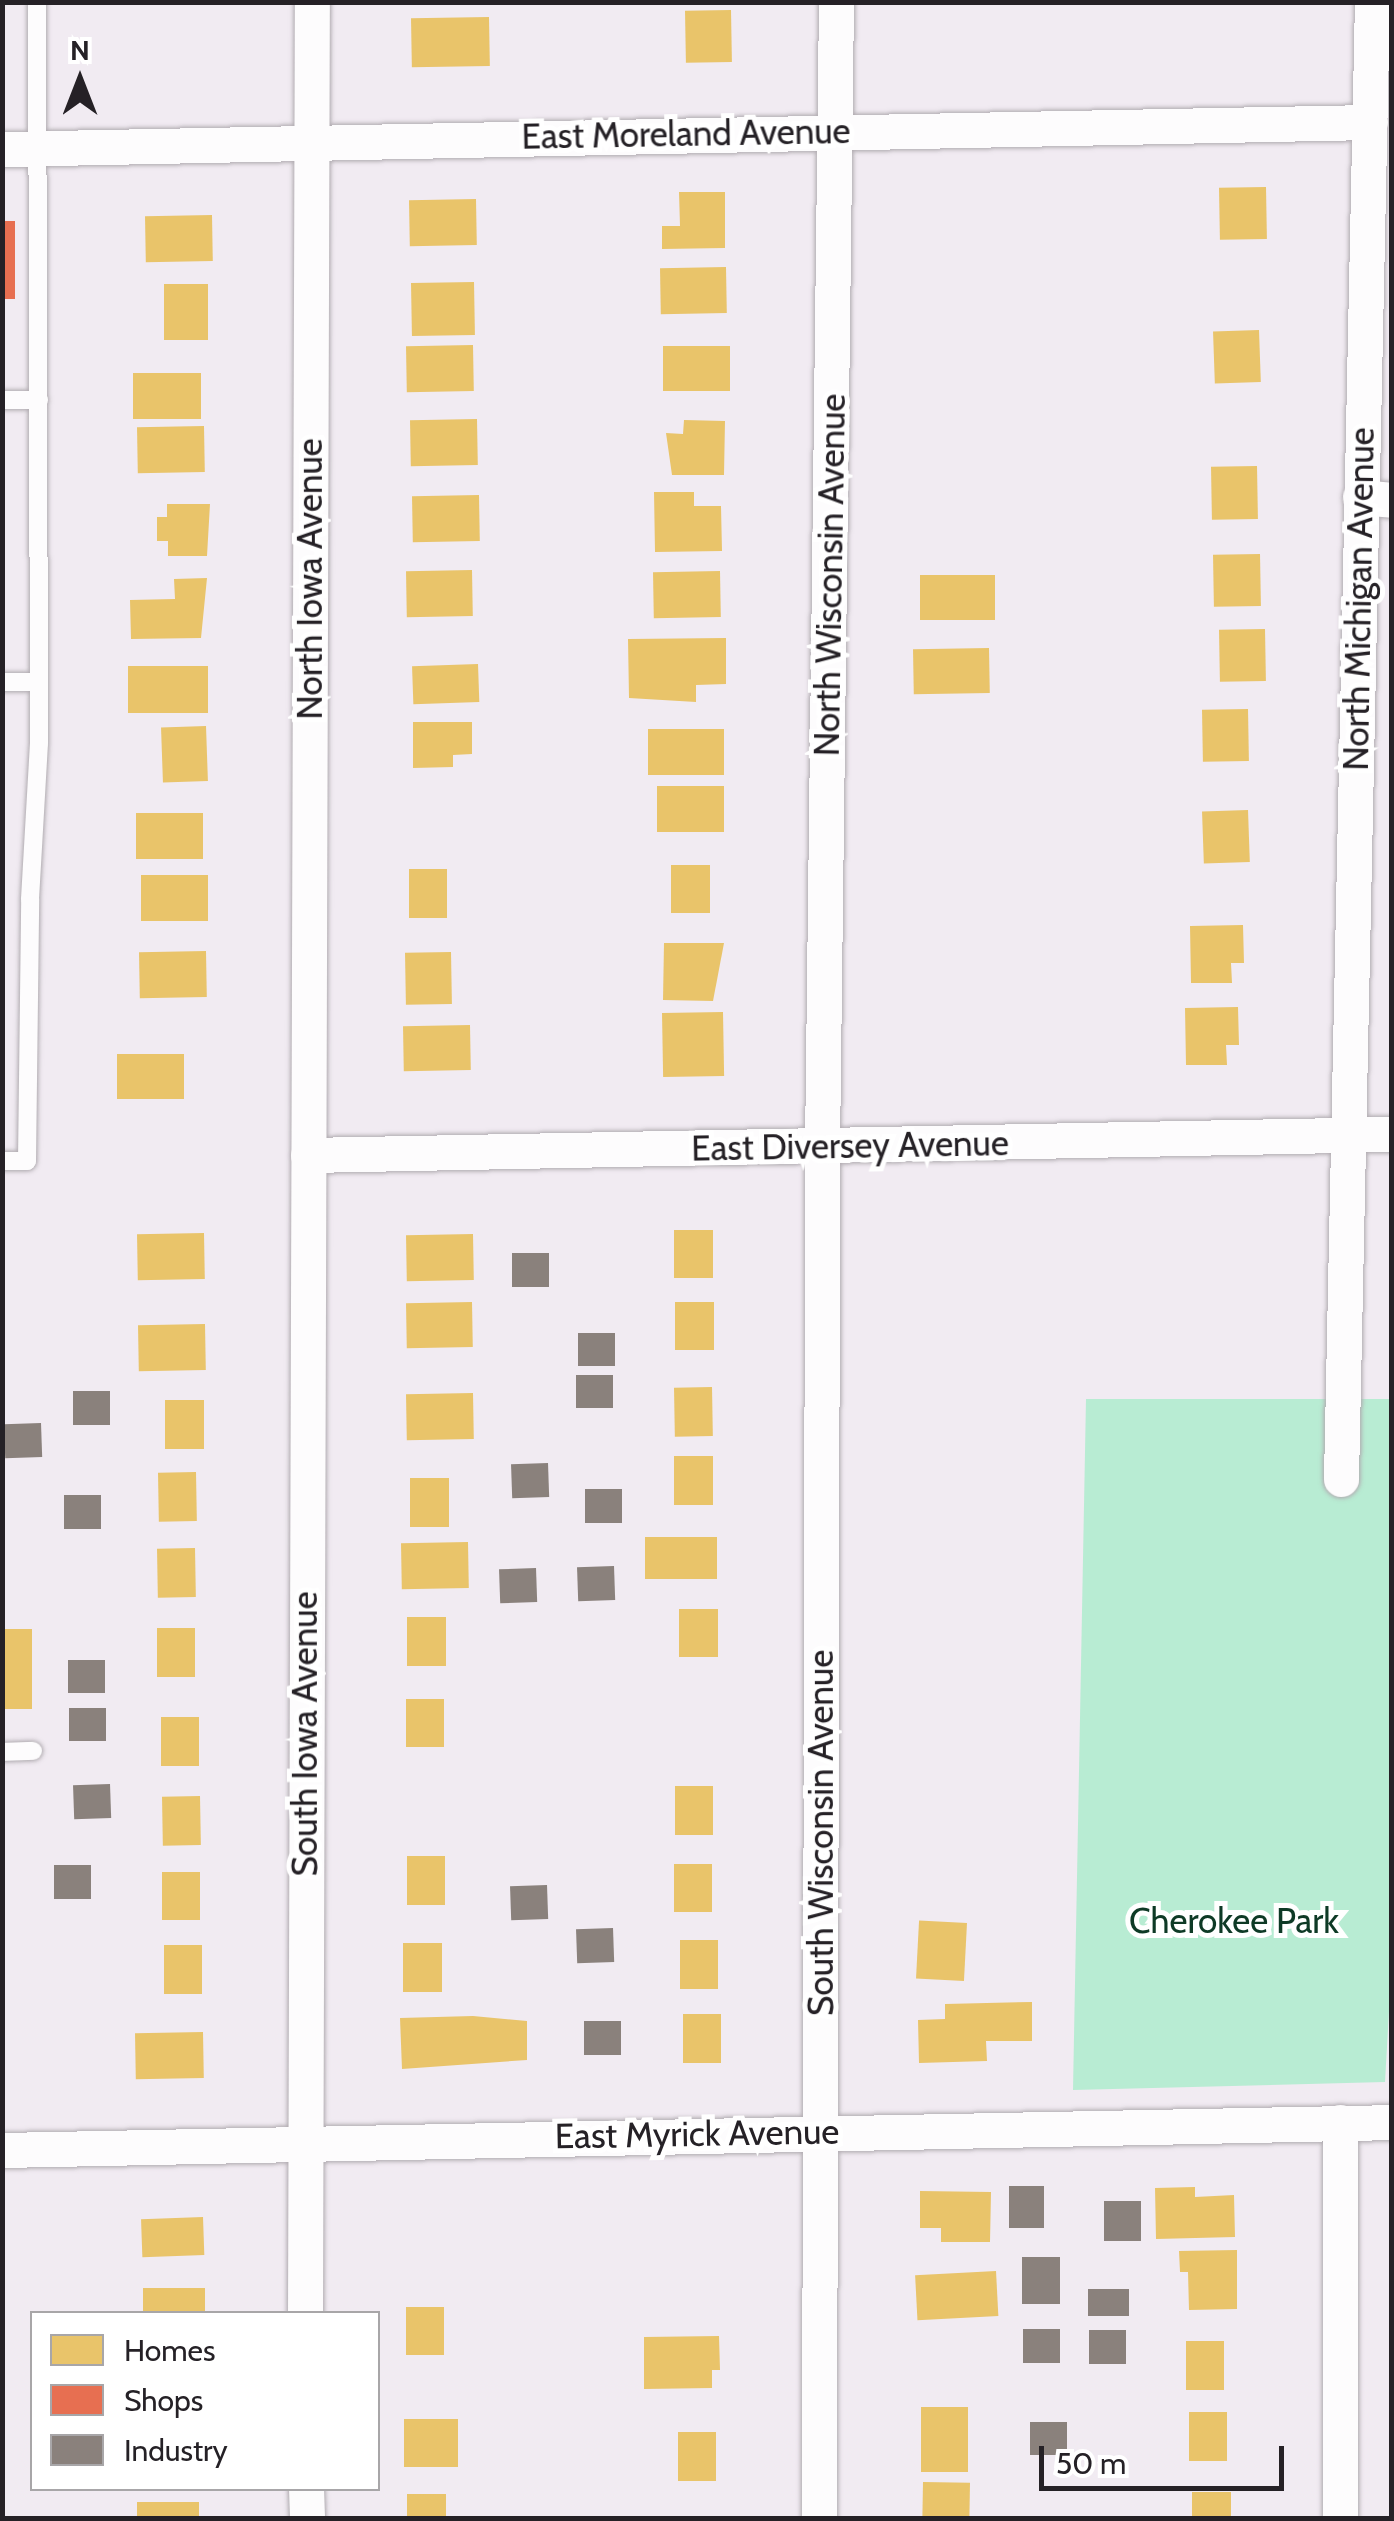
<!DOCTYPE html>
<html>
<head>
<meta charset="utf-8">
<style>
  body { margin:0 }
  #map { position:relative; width:1394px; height:2521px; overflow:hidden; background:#f1ebf2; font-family:Cabin,sans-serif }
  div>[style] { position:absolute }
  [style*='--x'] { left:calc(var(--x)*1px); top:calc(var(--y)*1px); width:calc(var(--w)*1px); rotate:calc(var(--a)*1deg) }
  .green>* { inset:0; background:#b8ecd3 }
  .homes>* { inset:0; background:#e9c46a; transform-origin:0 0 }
  .shops>* { inset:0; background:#e76f51; transform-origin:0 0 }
  .industry>* { inset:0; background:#8a817c; transform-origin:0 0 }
  .roads { filter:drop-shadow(0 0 2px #b1acb1) drop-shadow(0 0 2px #b1acb1) }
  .lane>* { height:18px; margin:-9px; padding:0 9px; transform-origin:9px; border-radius:9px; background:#fdfcfd }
  .street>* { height:35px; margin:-17.5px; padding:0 17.5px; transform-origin:17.5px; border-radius:17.5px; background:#fdfcfd }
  span { translate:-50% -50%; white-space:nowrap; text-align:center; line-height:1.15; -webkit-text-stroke:10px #fff; paint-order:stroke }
  .street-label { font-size:35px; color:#252126 }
  .park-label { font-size:35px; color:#0e3a26 }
  .frame { position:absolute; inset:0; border:5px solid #252126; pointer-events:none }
  .legend { position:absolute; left:30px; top:2311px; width:350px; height:180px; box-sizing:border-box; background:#fff; border:2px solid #a8a6a8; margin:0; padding:12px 18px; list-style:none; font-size:30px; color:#252126 }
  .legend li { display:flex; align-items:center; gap:20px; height:50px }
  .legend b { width:50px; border:2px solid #a8a6a8 }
  .north { position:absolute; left:30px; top:30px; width:100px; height:100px; -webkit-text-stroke:8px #fff; paint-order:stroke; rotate:0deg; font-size:28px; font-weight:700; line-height:40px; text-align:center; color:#252126 }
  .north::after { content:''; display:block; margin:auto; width:35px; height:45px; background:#252126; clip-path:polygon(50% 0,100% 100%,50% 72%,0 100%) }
  .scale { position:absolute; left:1039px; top:2446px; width:245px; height:45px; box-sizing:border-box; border:5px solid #252126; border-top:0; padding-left:12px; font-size:30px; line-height:35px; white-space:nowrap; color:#252126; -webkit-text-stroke:8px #fff; paint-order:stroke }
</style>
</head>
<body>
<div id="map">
  <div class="green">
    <div style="clip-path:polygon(1086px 1399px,1391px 1399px,1392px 1958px,1385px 2082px,1073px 2090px)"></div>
  </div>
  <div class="homes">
    <div style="left:731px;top:10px;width:52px;height:46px;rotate:89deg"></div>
    <div style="left:489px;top:17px;width:49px;height:78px;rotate:89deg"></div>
    <div style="left:1266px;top:187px;width:52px;height:47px;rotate:89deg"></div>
    <div style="clip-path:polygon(679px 192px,725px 192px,725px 248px,662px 249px,662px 226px,680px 226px)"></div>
    <div style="left:476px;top:199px;width:46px;height:67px;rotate:89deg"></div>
    <div style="left:212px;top:215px;width:46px;height:67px;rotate:89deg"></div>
    <div style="left:726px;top:267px;width:46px;height:66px;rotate:89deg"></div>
    <div style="left:474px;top:282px;width:53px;height:63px;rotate:89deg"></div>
    <div style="left:208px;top:284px;width:56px;height:44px;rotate:90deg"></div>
    <div style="left:1259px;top:330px;width:52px;height:46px;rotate:88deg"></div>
    <div style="left:473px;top:345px;width:46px;height:67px;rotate:89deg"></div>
    <div style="left:730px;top:346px;width:45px;height:67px;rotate:90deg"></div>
    <div style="left:201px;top:373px;width:46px;height:68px;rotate:90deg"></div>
    <div style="left:477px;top:419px;width:46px;height:67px;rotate:89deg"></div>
    <div style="clip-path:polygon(684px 420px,725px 421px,724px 475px,672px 475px,666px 433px,683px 434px)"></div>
    <div style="left:204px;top:426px;width:46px;height:67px;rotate:89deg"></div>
    <div style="left:1257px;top:466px;width:53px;height:46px;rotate:89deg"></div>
    <div style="clip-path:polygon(654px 492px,694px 492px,694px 506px,721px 506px,722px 551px,655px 552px)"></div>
    <div style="left:479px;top:495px;width:46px;height:67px;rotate:89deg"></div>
    <div style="clip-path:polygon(167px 504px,210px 504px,207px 556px,168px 556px,168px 541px,157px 541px,157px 517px,167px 517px)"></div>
    <div style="left:1260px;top:554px;width:52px;height:47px;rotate:89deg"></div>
    <div style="left:472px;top:570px;width:46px;height:66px;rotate:89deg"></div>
    <div style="left:720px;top:571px;width:46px;height:67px;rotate:89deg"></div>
    <div style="left:995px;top:575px;width:45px;height:75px;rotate:90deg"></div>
    <div style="clip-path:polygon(207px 578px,201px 638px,131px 639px,130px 600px,175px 599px,174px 579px)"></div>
    <div style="left:1265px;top:629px;width:52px;height:46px;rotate:89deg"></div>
    <div style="clip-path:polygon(726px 638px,726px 684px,696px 685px,696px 702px,629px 698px,628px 639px)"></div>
    <div style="left:989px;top:648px;width:45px;height:76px;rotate:89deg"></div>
    <div style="left:478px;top:664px;width:38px;height:66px;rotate:88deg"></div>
    <div style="left:128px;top:666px;width:80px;height:47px"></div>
    <div style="left:1248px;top:709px;width:52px;height:46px;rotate:89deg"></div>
    <div style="clip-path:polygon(413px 722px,472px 722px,472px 754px,453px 755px,453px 767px,413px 768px)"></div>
    <div style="left:206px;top:726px;width:55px;height:45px;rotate:88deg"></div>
    <div style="left:724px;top:729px;width:46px;height:76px;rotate:90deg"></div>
    <div style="left:724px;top:786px;width:46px;height:67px;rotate:90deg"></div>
    <div style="left:1248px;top:810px;width:52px;height:46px;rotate:88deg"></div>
    <div style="left:203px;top:813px;width:46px;height:67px;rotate:90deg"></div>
    <div style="left:710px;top:865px;width:48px;height:39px;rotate:90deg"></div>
    <div style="left:409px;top:869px;width:38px;height:49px"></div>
    <div style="left:208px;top:875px;width:46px;height:67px;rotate:90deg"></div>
    <div style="clip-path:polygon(1243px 925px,1244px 963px,1231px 963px,1232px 983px,1191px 983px,1190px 926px)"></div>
    <div style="clip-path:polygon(664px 943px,724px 943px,713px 1001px,663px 1000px)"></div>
    <div style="left:206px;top:951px;width:46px;height:67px;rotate:89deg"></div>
    <div style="left:451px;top:952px;width:52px;height:46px;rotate:89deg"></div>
    <div style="clip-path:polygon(1238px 1007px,1239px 1045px,1226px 1045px,1227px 1065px,1186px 1065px,1185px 1008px)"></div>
    <div style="left:723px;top:1012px;width:64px;height:61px;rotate:89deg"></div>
    <div style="left:470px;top:1025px;width:45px;height:67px;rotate:89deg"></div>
    <div style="left:184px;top:1054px;width:45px;height:67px;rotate:90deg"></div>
    <div style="left:674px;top:1230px;width:39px;height:48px"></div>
    <div style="left:204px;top:1233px;width:46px;height:67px;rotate:89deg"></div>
    <div style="left:473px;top:1234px;width:46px;height:67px;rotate:89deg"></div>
    <div style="left:472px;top:1302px;width:45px;height:66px;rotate:89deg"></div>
    <div style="left:675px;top:1302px;width:39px;height:48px"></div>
    <div style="left:205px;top:1324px;width:46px;height:67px;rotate:89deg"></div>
    <div style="left:712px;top:1387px;width:49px;height:38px;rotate:89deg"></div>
    <div style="left:473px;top:1393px;width:46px;height:67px;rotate:89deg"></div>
    <div style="left:165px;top:1400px;width:39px;height:49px"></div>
    <div style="left:713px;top:1456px;width:49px;height:39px;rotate:90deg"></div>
    <div style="left:196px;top:1472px;width:49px;height:38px;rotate:89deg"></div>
    <div style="left:410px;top:1478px;width:39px;height:49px"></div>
    <div style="left:717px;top:1537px;width:42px;height:72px;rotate:90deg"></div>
    <div style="left:468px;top:1542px;width:46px;height:67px;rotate:89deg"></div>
    <div style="left:195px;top:1548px;width:49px;height:38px;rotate:89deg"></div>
    <div style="left:679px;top:1609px;width:39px;height:48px"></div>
    <div style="left:446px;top:1617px;width:49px;height:39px;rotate:90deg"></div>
    <div style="left:157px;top:1628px;width:38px;height:49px"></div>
    <div style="left:2px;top:1629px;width:30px;height:80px"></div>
    <div style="left:406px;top:1699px;width:38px;height:48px"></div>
    <div style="left:161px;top:1717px;width:38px;height:49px"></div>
    <div style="left:675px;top:1786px;width:38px;height:49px"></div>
    <div style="left:200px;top:1796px;width:49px;height:38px;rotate:89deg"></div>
    <div style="left:407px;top:1856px;width:38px;height:49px"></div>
    <div style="left:674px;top:1864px;width:38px;height:48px"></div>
    <div style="left:162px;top:1872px;width:38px;height:48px"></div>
    <div style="left:967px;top:1923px;width:58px;height:48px;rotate:93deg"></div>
    <div style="left:680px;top:1940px;width:38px;height:49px"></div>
    <div style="left:403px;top:1943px;width:39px;height:49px"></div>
    <div style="left:164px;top:1945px;width:38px;height:49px"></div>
    <div style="clip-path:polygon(1032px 2002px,1032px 2041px,986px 2041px,987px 2061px,919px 2063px,918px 2020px,945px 2019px,945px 2004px)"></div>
    <div style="left:683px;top:2014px;width:38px;height:49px"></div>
    <div style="clip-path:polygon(473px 2016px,527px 2021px,527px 2060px,402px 2069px,400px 2018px)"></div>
    <div style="left:203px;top:2032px;width:46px;height:68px;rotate:89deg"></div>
    <div style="clip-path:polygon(1195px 2187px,1195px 2197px,1234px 2195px,1235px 2237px,1156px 2239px,1155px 2188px)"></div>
    <div style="clip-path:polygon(920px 2191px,991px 2192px,990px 2242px,941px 2242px,941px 2228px,920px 2228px)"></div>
    <div style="left:203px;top:2217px;width:38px;height:62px;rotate:88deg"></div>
    <div style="clip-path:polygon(1237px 2250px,1237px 2309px,1189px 2310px,1188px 2272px,1180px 2272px,1179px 2251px)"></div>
    <div style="left:996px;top:2271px;width:45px;height:81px;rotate:87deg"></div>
    <div style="left:205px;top:2288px;width:26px;height:62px;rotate:90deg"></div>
    <div style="left:406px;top:2307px;width:38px;height:48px"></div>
    <div style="clip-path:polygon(719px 2336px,720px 2370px,712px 2370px,712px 2388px,644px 2389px,644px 2337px)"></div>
    <div style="left:1186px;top:2341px;width:38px;height:49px"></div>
    <div style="left:921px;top:2407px;width:47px;height:65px"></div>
    <div style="left:1189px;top:2412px;width:38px;height:49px"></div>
    <div style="left:404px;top:2419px;width:54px;height:48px"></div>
    <div style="left:678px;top:2432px;width:38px;height:49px"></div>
    <div style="left:923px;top:2482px;width:47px;height:36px;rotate:1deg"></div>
    <div style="left:1192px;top:2492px;width:39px;height:26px"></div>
    <div style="left:407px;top:2494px;width:39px;height:24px"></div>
    <div style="left:199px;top:2502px;width:16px;height:62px;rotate:90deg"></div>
  </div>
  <div class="shops">
    <div style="left:15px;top:221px;width:78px;height:13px;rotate:90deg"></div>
  </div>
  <div class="industry">
    <div style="left:512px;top:1253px;width:37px;height:34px"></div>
    <div style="left:615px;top:1333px;width:33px;height:37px;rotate:90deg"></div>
    <div style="left:613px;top:1375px;width:33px;height:37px;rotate:90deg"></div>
    <div style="left:110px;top:1391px;width:34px;height:37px;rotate:90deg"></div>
    <div style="left:41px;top:1423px;width:34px;height:37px;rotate:88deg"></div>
    <div style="left:548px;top:1463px;width:34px;height:37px;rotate:88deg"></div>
    <div style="left:622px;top:1489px;width:34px;height:37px;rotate:90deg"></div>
    <div style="left:64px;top:1495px;width:37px;height:34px"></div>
    <div style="left:614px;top:1566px;width:34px;height:37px;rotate:88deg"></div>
    <div style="left:536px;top:1568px;width:34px;height:37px;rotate:88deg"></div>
    <div style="left:105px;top:1660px;width:33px;height:37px;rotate:90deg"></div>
    <div style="left:69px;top:1708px;width:37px;height:33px"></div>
    <div style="left:110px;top:1784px;width:34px;height:37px;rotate:88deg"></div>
    <div style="left:54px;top:1865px;width:37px;height:34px"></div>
    <div style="left:547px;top:1885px;width:34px;height:37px;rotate:88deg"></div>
    <div style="left:613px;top:1928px;width:34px;height:37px;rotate:88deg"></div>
    <div style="left:621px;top:2021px;width:34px;height:37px;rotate:90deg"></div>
    <div style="left:1009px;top:2186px;width:35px;height:42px"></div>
    <div style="left:1104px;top:2201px;width:37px;height:40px"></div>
    <div style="left:1022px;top:2257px;width:38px;height:47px"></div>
    <div style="left:1129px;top:2289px;width:27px;height:41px;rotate:90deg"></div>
    <div style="left:1023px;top:2329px;width:37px;height:34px"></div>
    <div style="left:1089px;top:2330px;width:37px;height:34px"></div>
    <div style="left:1030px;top:2422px;width:37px;height:33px"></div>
  </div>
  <div class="roads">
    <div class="lane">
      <div style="--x:2;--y:400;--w:37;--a:0"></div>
      <div style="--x:2;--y:682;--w:37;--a:0"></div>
      <div style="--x:2;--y:1161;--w:25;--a:0"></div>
      <div style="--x:27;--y:1161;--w:262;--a:-89.3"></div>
      <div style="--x:30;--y:899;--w:156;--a:-86.7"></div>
      <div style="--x:39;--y:743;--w:741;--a:-90.15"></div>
      <div style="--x:2;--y:1752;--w:31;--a:-2"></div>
    </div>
    <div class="street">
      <div style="--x:2;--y:149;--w:1368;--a:-1.13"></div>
      <div style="--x:1360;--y:497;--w:32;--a:5"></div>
      <div style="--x:308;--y:1155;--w:1084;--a:-1.11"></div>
      <div style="--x:1341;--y:1479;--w:1477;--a:-88.8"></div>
      <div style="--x:1340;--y:2122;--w:396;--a:90"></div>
      <div style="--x:2;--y:2150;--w:1390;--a:-1.15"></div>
      <div style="--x:305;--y:2314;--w:2312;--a:-89.83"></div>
      <div style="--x:306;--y:2488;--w:30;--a:88"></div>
      <div style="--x:819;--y:2518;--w:1371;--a:-89.87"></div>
      <div style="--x:822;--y:1147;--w:1145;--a:-89.3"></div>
    </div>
  </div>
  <div class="street-label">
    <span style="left:686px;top:134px;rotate:-1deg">East Moreland Avenue</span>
    <span style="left:830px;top:575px;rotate:-89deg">North Wisconsin Avenue</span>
    <span style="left:310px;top:579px;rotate:-90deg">North Iowa Avenue</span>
    <span style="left:1359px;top:599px;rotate:-89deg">North Michigan Avenue</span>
    <span style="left:850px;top:1146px;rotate:-1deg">East Diversey Avenue</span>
    <span style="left:305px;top:1734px;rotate:-90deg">South Iowa Avenue</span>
    <span style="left:821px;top:1833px;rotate:-90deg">South Wisconsin Avenue</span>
    <span style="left:697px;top:2134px;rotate:-1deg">East Myrick Avenue</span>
  </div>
  <div class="park-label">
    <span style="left:1234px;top:1921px">Cherokee Park</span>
  </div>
  <div class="frame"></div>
  <ul class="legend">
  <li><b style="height:28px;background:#e9c46a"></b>Homes</li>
  <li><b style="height:28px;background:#e76f51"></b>Shops</li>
  <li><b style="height:28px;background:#8a817c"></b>Industry</li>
  </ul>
  <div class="north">N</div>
  <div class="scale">50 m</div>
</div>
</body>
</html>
